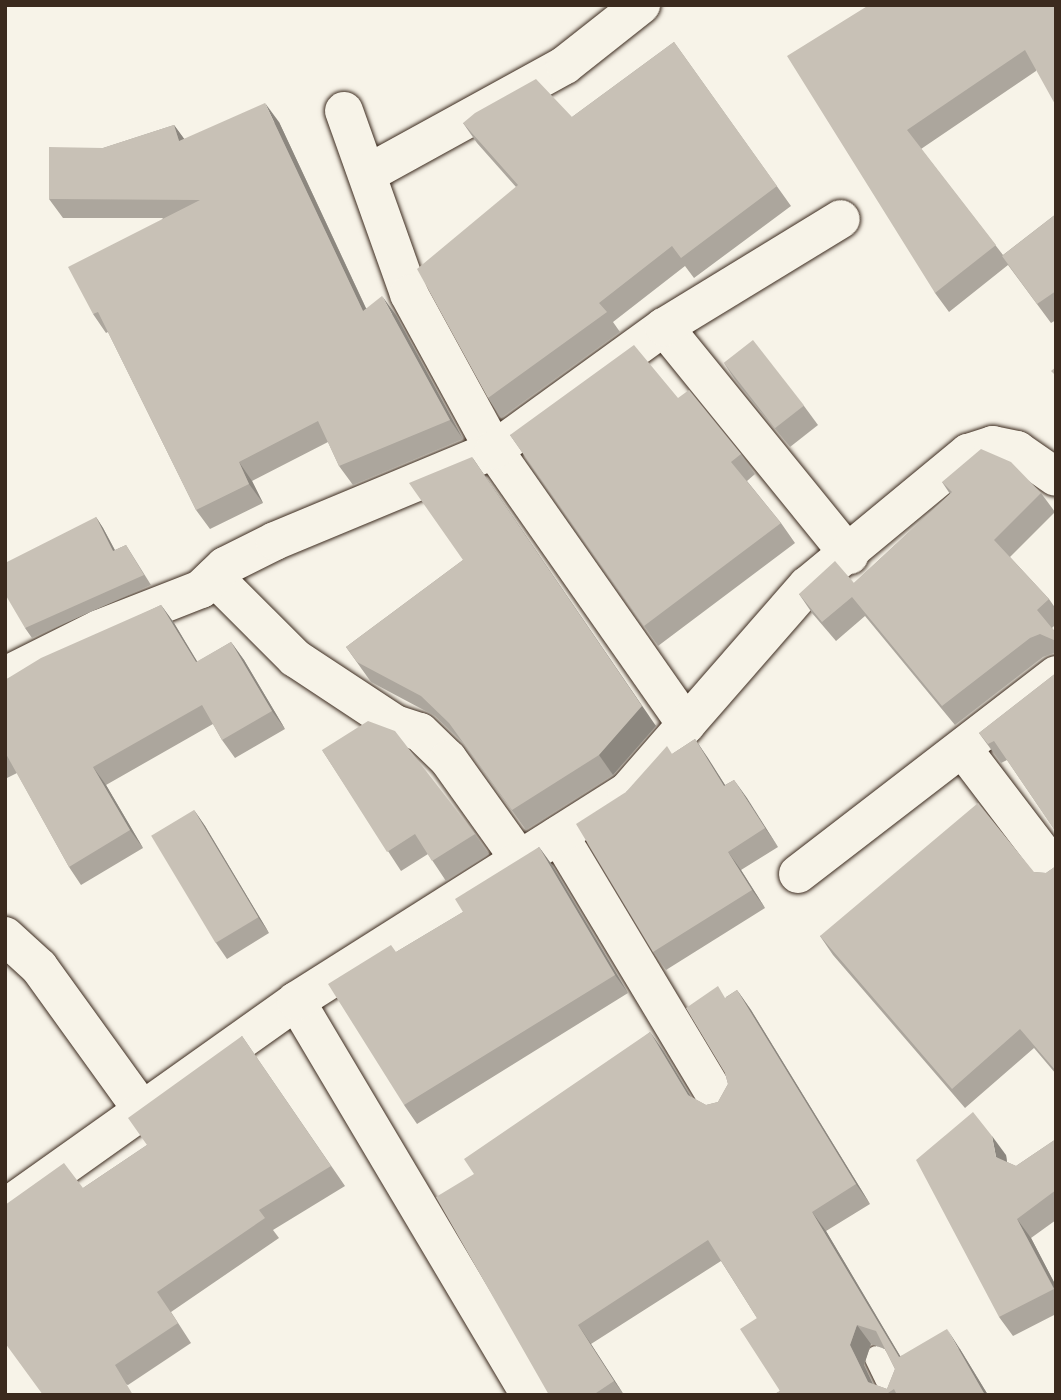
<!DOCTYPE html>
<html>
<head>
<meta charset="utf-8">
<style>
  body { margin:0 }
  #map { position:relative; width:1061px; height:1400px; overflow:hidden; background:#f7f3e8; font-family:Mali,sans-serif }
  div>[style] { position:absolute }
  [style*='--x'] { left:calc(var(--x)*1px); top:calc(var(--y)*1px); width:calc(var(--w)*1px); rotate:calc(var(--a)*1deg) }
  .roads { filter:drop-shadow(0 0 2px #3b2a1e) drop-shadow(0 0 2px #3b2a1e) }
  .service>* { height:24px; margin:-12px; padding:0 12px; transform-origin:12px; border-radius:12px; background:#f7f3e8 }
  .minor>* { height:38px; margin:-19px; padding:0 19px; transform-origin:19px; border-radius:19px; background:#f7f3e8 }
  .wall>* { inset:0; background:#aca69d }
  .shaded-wall>* { inset:0; background:#8c877f }
  .building>* { inset:0; background:#c8c1b6; transform-origin:0 0 }
  span { translate:-50% -50%; white-space:nowrap; text-align:center; line-height:1.15; -webkit-text-stroke:7px #f7f3e8; paint-order:stroke }
  .frame { position:absolute; inset:0; border:7px solid #3b2a1e; pointer-events:none }
</style>
</head>
<body>
<div id="map">
  <div class="roads">
    <div class="service">
      <div style="--x:877;--y:1358;--w:41;--a:64.1"></div>
    </div>
    <div class="minor">
      <div style="--x:344;--y:111;--w:194;--a:70.4"></div>
      <div style="--x:409;--y:294;--w:178;--a:61.4"></div>
      <div style="--x:494;--y:450;--w:335;--a:55"></div>
      <div style="--x:367;--y:174;--w:226;--a:-28.8"></div>
      <div style="--x:565;--y:65;--w:97;--a:-38.3"></div>
      <div style="--x:664;--y:327;--w:294;--a:50.9"></div>
      <div style="--x:214;--y:577;--w:115;--a:45"></div>
      <div style="--x:295;--y:658;--w:120;--a:33.4"></div>
      <div style="--x:395;--y:724;--w:26;--a:18"></div>
      <div style="--x:420;--y:732;--w:39;--a:44"></div>
      <div style="--x:448;--y:759;--w:124;--a:54.5"></div>
      <div style="--x:5;--y:676;--w:105;--a:-26.6"></div>
      <div style="--x:99;--y:629;--w:110;--a:-21.4"></div>
      <div style="--x:201;--y:589;--w:33;--a:-44"></div>
      <div style="--x:225;--y:566;--w:56;--a:-26.6"></div>
      <div style="--x:275;--y:541;--w:237;--a:-22.6"></div>
      <div style="--x:494;--y:450;--w:210;--a:-35.9"></div>
      <div style="--x:664;--y:327;--w:207;--a:-31.4"></div>
      <div style="--x:963;--y:749;--w:153;--a:52.7"></div>
      <div style="--x:559;--y:835;--w:313;--a:59"></div>
      <div style="--x:798;--y:874;--w:326;--a:-37.6"></div>
      <div style="--x:5;--y:936;--w:46;--a:42.4"></div>
      <div style="--x:39;--y:967;--w:178;--a:54.2"></div>
      <div style="--x:296;--y:1001;--w:458;--a:59.3"></div>
      <div style="--x:5;--y:1208;--w:357;--a:-35.4"></div>
      <div style="--x:296;--y:1001;--w:391;--a:-32.3"></div>
      <div style="--x:627;--y:792;--w:274;--a:-48.9"></div>
      <div style="--x:807;--y:586;--w:209;--a:-39.6"></div>
      <div style="--x:968;--y:453;--w:26;--a:-18"></div>
      <div style="--x:993;--y:445;--w:25;--a:12"></div>
      <div style="--x:1017;--y:450;--w:47;--a:34.7"></div>
    </div>
  </div>
  <div class="wall">
    <div style="clip-path:polygon(869px 5px,1056px 5px,1036px 71px,921px 149px,1003px 255px,1056px 214px,1056px 320px,1051px 323px,1008px 265px,949px 312px,935px 293px)"></div>
    <div style="clip-path:polygon(674px 42px,791px 206px,694px 278px,685px 266px,613px 322px,620px 332px,501px 418px,488px 398px,516px 187px,477px 143px,463px 123px,572px 117px)"></div>
    <div style="clip-path:polygon(279px 122px,366px 308px,396px 315px,463px 439px,353px 485px,339px 466px,328px 442px,252px 481px,263px 503px,210px 529px,196px 510px,108px 332px,106px 333px,93px 314px,163px 218px,63px 218px,49px 199px,103px 148px,174px 125px,184px 139px)"></div>
    <div style="clip-path:polygon(724px 363px,804px 406px,818px 425px,790px 447px,737px 383px)"></div>
    <div style="clip-path:polygon(678px 398px,741px 454px,755px 474px,747px 481px,781px 523px,795px 543px,658px 646px,510px 435px)"></div>
    <div style="clip-path:polygon(942px 482px,1041px 493px,1055px 512px,1010px 557px,1049px 599px,1056px 609px,1056px 624px,1052px 628px,1056px 633px,1056px 654px,1054px 653px,1043px 657px,955px 725px,865px 616px,836px 641px,812px 613px,799px 594px,854px 583px,950px 494px)"></div>
    <div style="clip-path:polygon(96px 517px,103px 528px,115px 550px,126px 545px,151px 585px,32px 638px,25px 628px)"></div>
    <div style="clip-path:polygon(463px 560px,656px 726px,613px 775px,526px 830px,463px 743px,435px 716px,371px 682px,346px 647px)"></div>
    <div style="clip-path:polygon(161px 605px,174px 623px,197px 662px,231px 642px,244px 660px,285px 729px,235px 758px,222px 740px,213px 724px,106px 785px,143px 848px,81px 885px,69px 867px,17px 773px,5px 779px,5px 680px)"></div>
    <div style="clip-path:polygon(1056px 673px,1056px 832px,1007px 760px,1001px 763px,979px 733px)"></div>
    <div style="clip-path:polygon(695px 739px,725px 785px,734px 780px,778px 847px,741px 870px,765px 908px,666px 970px,653px 952px,626px 792px,672px 754px)"></div>
    <div style="clip-path:polygon(322px 750px,475px 834px,489px 854px,446px 881px,428px 854px,401px 871px)"></div>
    <div style="clip-path:polygon(194px 810px,205px 826px,269px 933px,227px 959px,216px 943px)"></div>
    <div style="clip-path:polygon(539px 847px,552px 865px,628px 993px,417px 1124px,404px 1105px,396px 952px,463px 912px)"></div>
    <div style="clip-path:polygon(1056px 866px,1056px 1074px,1034px 1048px,965px 1108px,833px 955px,820px 936px,1034px 872px,1046px 873px)"></div>
    <div style="clip-path:polygon(evenodd,737px 990px,751px 1010px,870px 1204px,826px 1231px,900px 1356px,960px 1349px,988px 1395px,773px 1395px,780px 1391px,757px 1318px,721px 1261px,591px 1344px,624px 1395px,549px 1395px,474px 1174px,650px 1032px,664px 1052px,691px 1097px,706px 1105px,718px 1102px,728px 1084px,725px 1073px,726px 997px,737px 990px,871px 1344px,885px 1349px,895px 1369px,887px 1389px,873px 1384px,864px 1365px,871px 1344px)"></div>
    <div style="clip-path:polygon(242px 1036px,345px 1186px,273px 1230px,279px 1238px,171px 1312px,191px 1343px,128px 1385px,5px 1343px,83px 1188px,147px 1145px)"></div>
    <div style="clip-path:polygon(1056px 1139px,1056px 1220px,1031px 1238px,1056px 1286px,1056px 1314px,1013px 1336px,999px 1317px,1006px 1155px,1007px 1162px,1016px 1166px)"></div>
  </div>
  <div class="shaded-wall">
    <div style="clip-path:polygon(265px 103px,279px 122px,376px 330px,363px 311px)"></div>
    <div style="clip-path:polygon(174px 125px,188px 144px,179px 141px)"></div>
    <div style="clip-path:polygon(382px 296px,396px 315px,463px 439px,450px 420px)"></div>
    <div style="clip-path:polygon(472px 457px,656px 726px,613px 775px,599px 755px)"></div>
    <div style="clip-path:polygon(239px 462px,252px 481px,263px 503px,249px 484px)"></div>
    <div style="clip-path:polygon(96px 517px,103px 528px,121px 562px,113px 551px)"></div>
    <div style="clip-path:polygon(161px 605px,174px 623px,209px 681px,196px 662px)"></div>
    <div style="clip-path:polygon(231px 642px,244px 660px,285px 729px,272px 711px)"></div>
    <div style="clip-path:polygon(695px 739px,708px 758px,737px 804px,724px 786px)"></div>
    <div style="clip-path:polygon(93px 767px,106px 785px,143px 848px,130px 830px)"></div>
    <div style="clip-path:polygon(734px 780px,747px 798px,778px 847px,765px 828px)"></div>
    <div style="clip-path:polygon(194px 810px,205px 826px,269px 933px,258px 917px)"></div>
    <div style="clip-path:polygon(539px 847px,552px 865px,628px 993px,615px 975px)"></div>
    <div style="clip-path:polygon(728px 852px,741px 870px,765px 908px,752px 890px)"></div>
    <div style="clip-path:polygon(737px 990px,751px 1010px,870px 1204px,856px 1184px)"></div>
    <div style="clip-path:polygon(650px 1032px,664px 1052px,702px 1115px,688px 1095px)"></div>
    <div style="clip-path:polygon(992px 1136px,1006px 1155px,1009px 1176px,996px 1157px)"></div>
    <div style="clip-path:polygon(812px 1212px,826px 1231px,912px 1376px,899px 1357px)"></div>
    <div style="clip-path:polygon(1017px 1219px,1031px 1238px,1056px 1286px,1056px 1292px)"></div>
    <div style="clip-path:polygon(578px 1325px,591px 1344px,624px 1395px,614px 1381px)"></div>
    <div style="clip-path:polygon(857px 1325px,871px 1344px,864px 1365px,878px 1395px,868px 1382px,850px 1345px)"></div>
    <div style="clip-path:polygon(947px 1329px,960px 1349px,988px 1395px,985px 1395px)"></div>
  </div>
  <div class="building">
    <div style="clip-path:polygon(869px 5px,1056px 5px,1056px 106px,1025px 50px,907px 130px,996px 245px,935px 293px,787px 56px)"></div>
    <div style="clip-path:polygon(674px 42px,777px 186px,681px 258px,672px 246px,599px 303px,607px 312px,488px 398px,417px 269px,518px 185px,463px 123px,475px 113px,536px 79px,572px 117px)"></div>
    <div style="clip-path:polygon(265px 103px,363px 311px,382px 296px,450px 420px,339px 466px,318px 421px,239px 462px,249px 484px,196px 510px,98px 312px,93px 314px,68px 267px,200px 200px,49px 199px,49px 147px,103px 148px,174px 125px,179px 141px)"></div>
    <div style="clip-path:polygon(1056px 214px,1056px 291px,1037px 304px,1002px 256px)"></div>
    <div style="left:753px;top:340px;width:83px;height:37px;rotate:52deg"></div>
    <div style="clip-path:polygon(634px 345px,678px 398px,689px 390px,741px 454px,731px 462px,781px 523px,644px 626px,510px 435px)"></div>
    <div style="clip-path:polygon(1056px 367px,1056px 376px,1051px 371px)"></div>
    <div style="clip-path:polygon(981px 449px,1011px 462px,1041px 493px,994px 540px,1049px 599px,1037px 610px,1056px 633px,1056px 641px,1040px 634px,1030px 638px,942px 706px,852px 597px,822px 622px,799px 594px,835px 561px,854px 583px,952px 492px,942px 482px)"></div>
    <div style="clip-path:polygon(472px 457px,642px 706px,599px 755px,512px 810px,449px 723px,421px 696px,357px 662px,346px 647px,463px 560px,409px 483px)"></div>
    <div style="clip-path:polygon(96px 517px,113px 551px,126px 545px,144px 575px,25px 628px,5px 594px,5px 563px)"></div>
    <div style="clip-path:polygon(161px 605px,196px 662px,231px 642px,272px 711px,222px 740px,202px 705px,93px 767px,130px 830px,69px 867px,6px 754px,5px 755px,5px 680px,41px 658px)"></div>
    <div style="clip-path:polygon(1056px 673px,1056px 782px,1054px 783px,1056px 785px,1056px 832px,994px 741px,988px 744px,979px 733px)"></div>
    <div style="clip-path:polygon(368px 721px,395px 731px,475px 834px,432px 861px,415px 834px,387px 852px,322px 750px)"></div>
    <div style="clip-path:polygon(695px 739px,724px 786px,734px 780px,765px 828px,728px 852px,752px 890px,653px 952px,576px 824px,626px 792px,667px 746px,672px 754px)"></div>
    <div style="clip-path:polygon(978px 803px,1034px 872px,1046px 873px,1056px 866px,1056px 1071px,1020px 1029px,952px 1089px,820px 936px)"></div>
    <div style="left:194px;top:810px;width:125px;height:50px;rotate:59deg"></div>
    <div style="clip-path:polygon(539px 847px,615px 975px,404px 1105px,328px 984px,391px 945px,396px 952px,463px 912px,455px 899px)"></div>
    <div style="clip-path:polygon(evenodd,718px 986px,725px 998px,737px 990px,856px 1184px,812px 1212px,899px 1357px,947px 1329px,985px 1395px,897px 1395px,894px 1389px,885px 1395px,773px 1395px,780px 1391px,740px 1329px,757px 1318px,708px 1240px,578px 1325px,614px 1381px,593px 1395px,549px 1395px,436px 1197px,474px 1174px,464px 1159px,650px 1032px,688px 1095px,706px 1105px,718px 1102px,728px 1084px,725px 1073px,686px 1008px,718px 986px,857px 1325px,876px 1331px,895px 1369px,887px 1389px,868px 1382px,850px 1345px,857px 1325px)"></div>
    <div style="clip-path:polygon(242px 1036px,331px 1166px,259px 1210px,265px 1218px,157px 1292px,178px 1323px,115px 1365px,133px 1395px,43px 1395px,5px 1343px,5px 1205px,64px 1163px,83px 1188px,147px 1145px,128px 1118px)"></div>
    <div style="clip-path:polygon(973px 1112px,992px 1136px,996px 1157px,1016px 1166px,1056px 1139px,1056px 1190px,1017px 1219px,1054px 1289px,999px 1317px,916px 1160px)"></div>
  </div>
  <div class="frame"></div>
</div>
</body>
</html>
